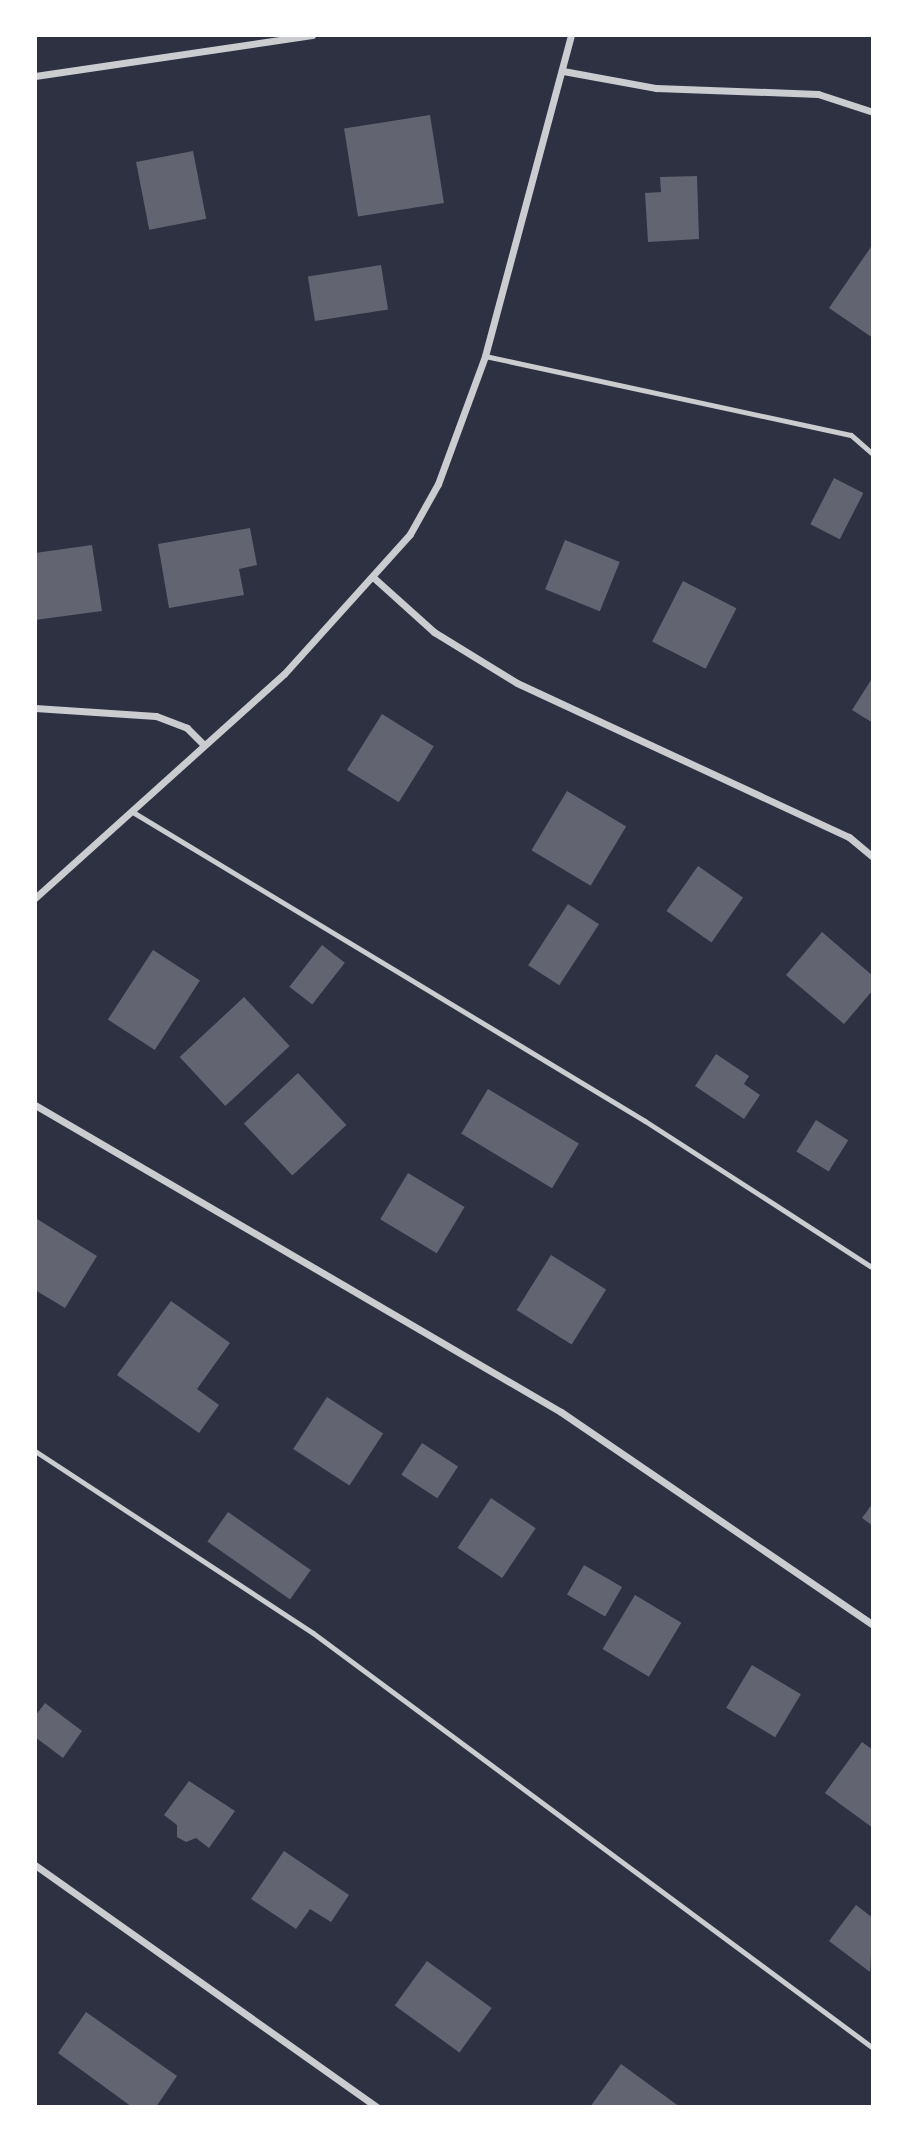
<!DOCTYPE html>
<html>
<head>
<meta charset="utf-8">
<style>
  body { margin:0 }
  #map { position:relative; width:908px; height:2142px; overflow:hidden; background:#2d3142; font-family:"Sofia Sans Condensed",sans-serif }
  div>[style] { position:absolute }
  [style*='--x'] { left:calc(var(--x)*1px); top:calc(var(--y)*1px); width:calc(var(--w)*1px); rotate:calc(var(--a)*1deg) }
  .building>* { inset:0; background:#626471; transform-origin:0 0 }
  .service>* { height:5px; margin:-2.5px; padding:0 2.5px; transform-origin:2.5px; border-radius:2.5px; background:#caccd0 }
  .minor>* { height:7px; margin:-3.5px; padding:0 3.5px; transform-origin:3.5px; border-radius:3.5px; background:#caccd0 }
  span { translate:-50% -50%; white-space:nowrap; text-align:center; line-height:1.15; -webkit-text-stroke:7px #fff; paint-order:stroke }
  .frame { position:absolute; inset:0; border:37px solid #fff; pointer-events:none }
</style>
</head>
<body>
<div id="map">
  <div class="building">
    <div style="left:430px;top:115px;width:89px;height:87px;rotate:81deg"></div>
    <div style="left:193px;top:151px;width:69px;height:58px;rotate:79deg"></div>
    <div style="clip-path:polygon(697px 176px,699px 239px,648px 242px,645px 193px,661px 192px,660px 177px)"></div>
    <div style="clip-path:polygon(873px 244px,873px 338px,829px 308px)"></div>
    <div style="left:381px;top:265px;width:45px;height:74px;rotate:81deg"></div>
    <div style="left:834px;top:478px;width:33px;height:52px;rotate:27deg"></div>
    <div style="clip-path:polygon(250px 528px,257px 565px,239px 569px,244px 595px,169px 608px,158px 544px)"></div>
    <div style="left:565px;top:540px;width:59px;height:53px;rotate:22deg"></div>
    <div style="clip-path:polygon(92px 545px,102px 611px,35px 620px,35px 553px)"></div>
    <div style="left:683px;top:581px;width:60px;height:68px;rotate:27deg"></div>
    <div style="clip-path:polygon(873px 677px,873px 723px,852px 710px)"></div>
    <div style="left:382px;top:714px;width:61px;height:66px;rotate:32deg"></div>
    <div style="left:567px;top:791px;width:69px;height:69px;rotate:31deg"></div>
    <div style="left:698px;top:866px;width:55px;height:55px;rotate:35deg"></div>
    <div style="left:568px;top:904px;width:37px;height:73px;rotate:33deg"></div>
    <div style="clip-path:polygon(822px 932px,873px 976px,873px 990px,844px 1024px,786px 975px)"></div>
    <div style="left:322px;top:945px;width:29px;height:53px;rotate:38deg"></div>
    <div style="left:153px;top:950px;width:56px;height:83px;rotate:33deg"></div>
    <div style="left:244px;top:997px;width:67px;height:88px;rotate:47deg"></div>
    <div style="clip-path:polygon(716px 1054px,749px 1076px,744px 1084px,760px 1095px,744px 1119px,695px 1086px)"></div>
    <div style="left:298px;top:1073px;width:71px;height:74px;rotate:47deg"></div>
    <div style="left:488px;top:1089px;width:106px;height:52px;rotate:31deg"></div>
    <div style="left:816px;top:1120px;width:38px;height:37px;rotate:32deg"></div>
    <div style="left:408px;top:1173px;width:66px;height:54px;rotate:31deg"></div>
    <div style="clip-path:polygon(37px 1219px,97px 1256px,65px 1308px,35px 1290px)"></div>
    <div style="left:551px;top:1255px;width:65px;height:65px;rotate:32deg"></div>
    <div style="clip-path:polygon(171px 1301px,230px 1343px,197px 1389px,219px 1405px,199px 1433px,117px 1375px)"></div>
    <div style="left:327px;top:1397px;width:67px;height:62px;rotate:33deg"></div>
    <div style="left:422px;top:1443px;width:43px;height:38px;rotate:33deg"></div>
    <div style="left:491px;top:1498px;width:54px;height:60px;rotate:34deg"></div>
    <div style="clip-path:polygon(873px 1503px,873px 1526px,862px 1518px)"></div>
    <div style="left:228px;top:1512px;width:101px;height:36px;rotate:35deg"></div>
    <div style="left:584px;top:1565px;width:44px;height:34px;rotate:30deg"></div>
    <div style="left:635px;top:1595px;width:54px;height:63px;rotate:31deg"></div>
    <div style="left:752px;top:1665px;width:57px;height:50px;rotate:31deg"></div>
    <div style="clip-path:polygon(45px 1703px,82px 1731px,63px 1758px,35px 1737px,35px 1716px)"></div>
    <div style="clip-path:polygon(862px 1742px,873px 1750px,873px 1828px,825px 1793px)"></div>
    <div style="clip-path:polygon(189px 1781px,235px 1811px,209px 1848px,196px 1838px,186px 1842px,177px 1837px,177px 1825px,164px 1815px)"></div>
    <div style="clip-path:polygon(284px 1851px,349px 1895px,331px 1922px,310px 1909px,296px 1929px,251px 1899px)"></div>
    <div style="clip-path:polygon(856px 1905px,873px 1918px,870px 1972px,829px 1941px)"></div>
    <div style="left:427px;top:1961px;width:80px;height:55px;rotate:36deg"></div>
    <div style="clip-path:polygon(86px 2012px,177px 2076px,156px 2107px,132px 2107px,58px 2053px)"></div>
    <div style="clip-path:polygon(621px 2064px,680px 2107px,590px 2107px)"></div>
  </div>
  <div class="service">
    <div style="--x:485;--y:356;--w:374;--a:12.2"></div>
    <div style="--x:851;--y:435;--w:29;--a:41"></div>
    <div style="--x:131;--y:811;--w:600;--a:31.09"></div>
    <div style="--x:645;--y:1121;--w:271;--a:32.8"></div>
    <div style="--x:35;--y:1451;--w:332;--a:33.2"></div>
    <div style="--x:313;--y:1633;--w:697;--a:36.54"></div>
  </div>
  <div class="minor">
    <div style="--x:563;--y:71;--w:95;--a:10.4"></div>
    <div style="--x:656;--y:88;--w:162;--a:2.1"></div>
    <div style="--x:818;--y:94;--w:58;--a:18.1"></div>
    <div style="--x:35;--y:76;--w:280;--a:-8.4"></div>
    <div style="--x:374;--y:578;--w:81;--a:42"></div>
    <div style="--x:434;--y:632;--w:97;--a:31.6"></div>
    <div style="--x:517;--y:683;--w:366;--a:24.9"></div>
    <div style="--x:849;--y:837;--w:31;--a:40"></div>
    <div style="--x:35;--y:708;--w:121;--a:3.8"></div>
    <div style="--x:156;--y:716;--w:33;--a:21"></div>
    <div style="--x:187;--y:728;--w:23;--a:45"></div>
    <div style="--x:35;--y:898;--w:335;--a:-42"></div>
    <div style="--x:284;--y:674;--w:188;--a:-48"></div>
    <div style="--x:410;--y:534;--w:57;--a:-60.8"></div>
    <div style="--x:438;--y:484;--w:136;--a:-69.8"></div>
    <div style="--x:485;--y:356;--w:332;--a:-75"></div>
    <div style="--x:35;--y:1105;--w:609;--a:30.27"></div>
    <div style="--x:561;--y:1412;--w:378;--a:34.3"></div>
    <div style="--x:35;--y:1865;--w:419;--a:35.3"></div>
  </div>
  <div class="frame"></div>
</div>
</body>
</html>
